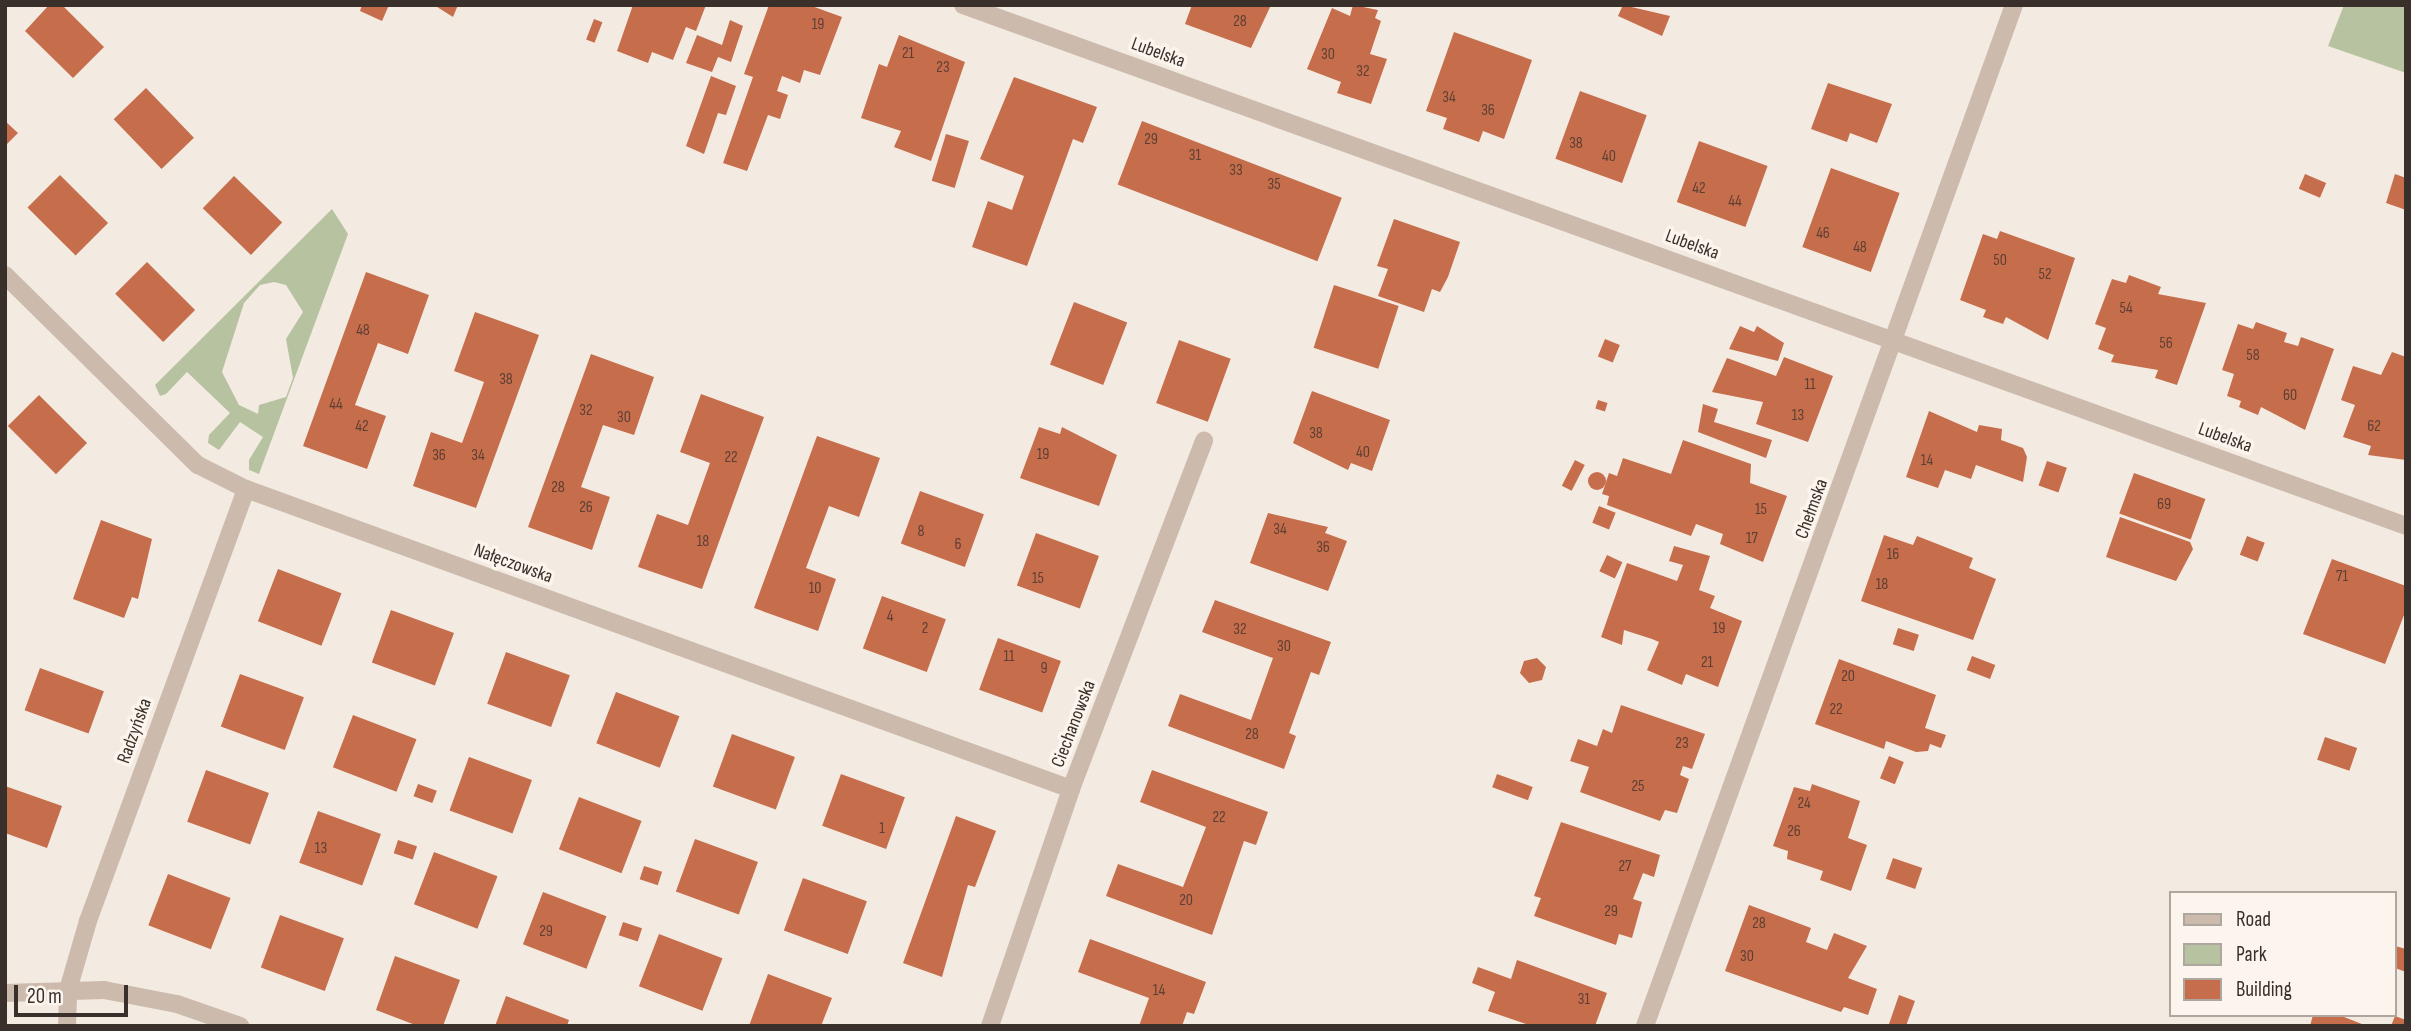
<!DOCTYPE html>
<html>
<head>
<meta charset="utf-8">
<style>
  body { margin:0 }
  #map { position:relative; width:2411px; height:1031px; overflow:hidden; background:#f3ebe1; font-family:"Sofia Sans Condensed",sans-serif }
  div>[style] { position:absolute }
  [style*='--x'] { left:calc(var(--x)*1px); top:calc(var(--y)*1px); width:calc(var(--w)*1px); rotate:calc(var(--a)*1deg) }
  .green>* { inset:0; background:#b7c3a0 }
  .building>* { inset:0; background:#c66d4c; transform-origin:0 0 }
  .round { border-radius:50% }
  .minor>* { height:18px; margin:-9px; padding:0 9px; transform-origin:9px; border-radius:9px; background:#ccbbac }
  span { translate:-50% -50%; white-space:nowrap; text-align:center; line-height:1.15; -webkit-text-stroke:7px #fbf5ed; paint-order:stroke }
  .number-label { font-size:16px; color:#5d3f33 }
  .number-label span { -webkit-text-stroke-width:0 }
  .street-label { font-size:19px; color:#3a302b }
  .frame { position:absolute; inset:0; border:7px solid #3a302b; pointer-events:none }
  .legend { position:absolute; left:2169px; top:891px; width:228px; height:126px; box-sizing:border-box; background:#fbf5ed; border:2px solid #aea69f; margin:0; padding:9px 12px; list-style:none; font-size:21px; color:#3a302b }
  .legend li { display:flex; align-items:center; gap:14px; height:35px }
  .legend b { width:35px; border:2px solid #aea69f }
  .scale { position:absolute; left:14px; top:985px; width:114px; height:32px; box-sizing:border-box; border:4px solid #3a302b; border-top:0; padding-left:9px; font-size:21px; line-height:24px; white-space:nowrap; color:#3a302b; -webkit-text-stroke:5px #fbf5ed; paint-order:stroke }
</style>
</head>
<body>
<div id="map">
  <div class="green">
    <div style="clip-path:polygon(2344px 5px,2406px 5px,2406px 73px,2328px 46px)"></div>
    <div style="clip-path:polygon(evenodd,332px 209px,348px 234px,259px 474px,249px 470px,249px 460px,263px 437px,240px 422px,219px 450px,208px 443px,209px 435px,230px 413px,187px 372px,166px 394px,160px 396px,155px 385px,332px 209px,274px 282px,286px 285px,303px 312px,286px 339px,293px 378px,286px 397px,259px 405px,258px 414px,239px 405px,222px 372px,244px 303px,260px 285px,274px 282px)"></div>
  </div>
  <div class="building">
    <div style="clip-path:polygon(49px 5px,62px 5px,104px 47px,73px 78px,25px 31px)"></div>
    <div style="clip-path:polygon(362px 5px,389px 5px,382px 21px,360px 11px)"></div>
    <div style="clip-path:polygon(434px 5px,458px 5px,453px 17px)"></div>
    <div style="clip-path:polygon(633px 5px,706px 5px,696px 31px,686px 27px,673px 60px,652px 52px,648px 63px,617px 51px)"></div>
    <div style="clip-path:polygon(769px 5px,809px 5px,842px 17px,820px 75px,804px 70px,800px 83px,782px 76px,777px 91px,788px 95px,780px 119px,768px 115px,747px 171px,723px 163px,753px 77px,744px 74px)"></div>
    <div style="clip-path:polygon(1192px 5px,1271px 5px,1251px 48px,1185px 24px)"></div>
    <div style="clip-path:polygon(1353px 5px,1378px 10px,1375px 18px,1381px 21px,1370px 54px,1387px 59px,1371px 104px,1337px 93px,1341px 82px,1307px 69px,1332px 8px,1350px 16px)"></div>
    <div style="clip-path:polygon(1623px 5px,1670px 16px,1662px 36px,1618px 16px)"></div>
    <div style="left:594px;top:19px;width:9px;height:22px;rotate:21deg"></div>
    <div style="clip-path:polygon(730px 20px,743px 26px,731px 62px,718px 57px,712px 72px,686px 63px,697px 35px,722px 45px)"></div>
    <div style="clip-path:polygon(1454px 32px,1532px 60px,1504px 139px,1483px 131px,1479px 142px,1443px 129px,1447px 118px,1426px 111px)"></div>
    <div style="clip-path:polygon(899px 35px,965px 62px,931px 161px,894px 147px,901px 131px,861px 118px,879px 64px,887px 67px)"></div>
    <div style="clip-path:polygon(711px 76px,736px 86px,726px 115px,718px 113px,704px 154px,686px 146px)"></div>
    <div style="clip-path:polygon(1014px 77px,1097px 107px,1083px 143px,1073px 139px,1027px 266px,972px 247px,988px 201px,1012px 210px,1024px 176px,980px 159px)"></div>
    <div style="clip-path:polygon(1828px 83px,1892px 104px,1877px 143px,1850px 133px,1847px 142px,1811px 129px)"></div>
    <div style="left:146px;top:88px;width:69px;height:45px;rotate:46deg"></div>
    <div style="left:1580px;top:91px;width:71px;height:72px;rotate:20deg"></div>
    <div style="clip-path:polygon(5px 121px,18px 133px,5px 146px)"></div>
    <div style="left:1142px;top:121px;width:214px;height:68px;rotate:21deg"></div>
    <div style="left:946px;top:134px;width:24px;height:49px;rotate:17deg"></div>
    <div style="left:1699px;top:141px;width:73px;height:65px;rotate:20deg"></div>
    <div style="left:1831px;top:168px;width:73px;height:84px;rotate:20deg"></div>
    <div style="left:2305px;top:174px;width:23px;height:16px;rotate:23deg"></div>
    <div style="clip-path:polygon(2395px 174px,2406px 178px,2406px 210px,2386px 203px)"></div>
    <div style="left:60px;top:175px;width:68px;height:46px;rotate:45deg"></div>
    <div style="left:234px;top:176px;width:67px;height:45px;rotate:44deg"></div>
    <div style="clip-path:polygon(1394px 219px,1460px 242px,1448px 277px,1440px 292px,1432px 289px,1424px 312px,1378px 296px,1388px 269px,1377px 266px)"></div>
    <div style="clip-path:polygon(2000px 231px,2075px 258px,2048px 340px,2006px 317px,2003px 324px,1983px 317px,1986px 310px,1960px 300px,1983px 234px,1997px 239px)"></div>
    <div style="left:147px;top:262px;width:68px;height:45px;rotate:45deg"></div>
    <div style="clip-path:polygon(366px 272px,429px 295px,408px 354px,378px 343px,355px 405px,386px 416px,367px 469px,303px 446px)"></div>
    <div style="clip-path:polygon(2129px 275px,2161px 287px,2158px 294px,2206px 303px,2177px 385px,2155px 378px,2158px 370px,2111px 362px,2114px 355px,2098px 349px,2106px 328px,2095px 324px,2112px 279px,2126px 283px)"></div>
    <div style="left:1334px;top:285px;width:68px;height:66px;rotate:18deg"></div>
    <div style="left:1074px;top:302px;width:57px;height:67px;rotate:21deg"></div>
    <div style="clip-path:polygon(475px 312px,539px 335px,476px 508px,413px 486px,431px 432px,462px 443px,473px 413px,484px 382px,454px 371px)"></div>
    <div style="clip-path:polygon(2256px 322px,2287px 333px,2284px 342px,2298px 346px,2301px 337px,2334px 349px,2305px 430px,2261px 407px,2258px 415px,2239px 407px,2241px 401px,2227px 396px,2234px 374px,2222px 370px,2238px 324px,2253px 329px)"></div>
    <div style="clip-path:polygon(1740px 326px,1754px 332px,1757px 326px,1784px 343px,1778px 361px,1729px 349px)"></div>
    <div style="left:1605px;top:339px;width:16px;height:19px;rotate:22deg"></div>
    <div style="left:1179px;top:340px;width:55px;height:67px;rotate:20deg"></div>
    <div style="clip-path:polygon(2392px 352px,2406px 357px,2406px 460px,2368px 455px,2371px 446px,2343px 437px,2355px 405px,2341px 400px,2353px 366px,2381px 375px)"></div>
    <div style="clip-path:polygon(591px 354px,654px 377px,634px 435px,603px 425px,581px 487px,610px 497px,592px 550px,528px 527px)"></div>
    <div style="clip-path:polygon(1784px 357px,1833px 376px,1808px 442px,1756px 424px,1763px 402px,1712px 392px,1727px 358px,1776px 376px)"></div>
    <div style="clip-path:polygon(1312px 391px,1390px 420px,1372px 471px,1351px 463px,1348px 470px,1293px 443px)"></div>
    <div style="clip-path:polygon(701px 394px,764px 417px,702px 589px,638px 567px,657px 514px,688px 525px,710px 463px,680px 452px)"></div>
    <div style="left:39px;top:395px;width:68px;height:44px;rotate:45deg"></div>
    <div style="left:1598px;top:400px;width:10px;height:9px;rotate:17deg"></div>
    <div style="clip-path:polygon(1703px 404px,1718px 409px,1714px 422px,1772px 440px,1766px 458px,1698px 432px)"></div>
    <div style="clip-path:polygon(1929px 411px,1977px 432px,1979px 425px,2002px 429px,2001px 440px,2023px 448px,2027px 457px,2023px 482px,1976px 465px,1971px 479px,1945px 470px,1938px 488px,1906px 477px)"></div>
    <div style="clip-path:polygon(1039px 427px,1060px 434px,1062px 427px,1117px 455px,1099px 506px,1020px 478px)"></div>
    <div style="clip-path:polygon(817px 436px,880px 458px,859px 517px,829px 506px,806px 568px,836px 579px,818px 631px,754px 608px)"></div>
    <div style="clip-path:polygon(1683px 440px,1751px 464px,1750px 483px,1787px 496px,1763px 562px,1720px 544px,1723px 534px,1696px 524px,1691px 536px,1607px 505px,1609px 496px,1602px 494px,1609px 473px,1617px 476px,1623px 458px,1671px 474px)"></div>
    <div style="left:1575px;top:460px;width:11px;height:29px;rotate:27deg"></div>
    <div style="left:2047px;top:461px;width:21px;height:26px;rotate:19deg"></div>
    <div class="round" style="left:1588px;top:472px;width:18px;height:18px"></div>
    <div style="left:2134px;top:473px;width:76px;height:43px;rotate:20deg"></div>
    <div style="left:920px;top:491px;width:68px;height:56px;rotate:20deg"></div>
    <div style="left:1599px;top:506px;width:18px;height:18px;rotate:22deg"></div>
    <div style="clip-path:polygon(1268px 513px,1328px 527px,1325px 533px,1347px 541px,1328px 591px,1250px 563px)"></div>
    <div style="clip-path:polygon(2120px 517px,2190px 542px,2193px 549px,2176px 581px,2106px 557px)"></div>
    <div style="clip-path:polygon(101px 520px,152px 539px,138px 599px,132px 597px,124px 618px,73px 599px)"></div>
    <div style="left:1036px;top:533px;width:67px;height:56px;rotate:20deg"></div>
    <div style="clip-path:polygon(1884px 535px,1913px 545px,1917px 536px,1973px 558px,1969px 568px,1996px 579px,1973px 640px,1861px 601px)"></div>
    <div style="left:2247px;top:536px;width:19px;height:20px;rotate:21deg"></div>
    <div style="clip-path:polygon(1674px 546px,1710px 556px,1699px 590px,1715px 596px,1710px 608px,1742px 621px,1718px 687px,1686px 674px,1682px 685px,1647px 670px,1659px 642px,1652px 639px,1624px 630px,1622px 645px,1601px 637px,1627px 563px,1677px 581px,1683px 565px,1669px 561px)"></div>
    <div style="left:1607px;top:555px;width:17px;height:18px;rotate:25deg"></div>
    <div style="clip-path:polygon(2332px 559px,2406px 586px,2406px 610px,2385px 664px,2303px 634px)"></div>
    <div style="left:278px;top:569px;width:68px;height:56px;rotate:21deg"></div>
    <div style="left:882px;top:596px;width:68px;height:56px;rotate:20deg"></div>
    <div style="clip-path:polygon(1215px 600px,1331px 642px,1319px 675px,1311px 672px,1289px 733px,1296px 736px,1284px 769px,1168px 726px,1180px 694px,1251px 720px,1273px 658px,1202px 632px)"></div>
    <div style="left:391px;top:610px;width:67px;height:56px;rotate:20deg"></div>
    <div style="left:1898px;top:628px;width:22px;height:17px;rotate:18deg"></div>
    <div style="left:998px;top:638px;width:67px;height:55px;rotate:20deg"></div>
    <div style="left:506px;top:652px;width:68px;height:55px;rotate:20deg"></div>
    <div style="left:1972px;top:656px;width:25px;height:15px;rotate:21deg"></div>
    <div style="clip-path:polygon(1537px 658px,1546px 667px,1542px 680px,1529px 683px,1520px 673px,1524px 661px)"></div>
    <div style="clip-path:polygon(1839px 659px,1936px 695px,1925px 728px,1946px 735px,1941px 748px,1930px 744px,1928px 751px,1916px 752px,1886px 741px,1884px 749px,1815px 724px)"></div>
    <div style="left:40px;top:668px;width:68px;height:45px;rotate:20deg"></div>
    <div style="left:240px;top:674px;width:68px;height:56px;rotate:20deg"></div>
    <div style="left:616px;top:692px;width:68px;height:55px;rotate:21deg"></div>
    <div style="clip-path:polygon(1621px 705px,1705px 734px,1692px 769px,1683px 766px,1680px 775px,1689px 779px,1677px 813px,1665px 810px,1660px 821px,1580px 792px,1589px 767px,1570px 761px,1578px 739px,1597px 746px,1603px 729px,1612px 733px)"></div>
    <div style="left:353px;top:715px;width:68px;height:56px;rotate:21deg"></div>
    <div style="left:732px;top:734px;width:67px;height:56px;rotate:20deg"></div>
    <div style="left:2325px;top:737px;width:34px;height:24px;rotate:19deg"></div>
    <div style="left:1889px;top:756px;width:16px;height:24px;rotate:22deg"></div>
    <div style="left:469px;top:757px;width:67px;height:57px;rotate:20deg"></div>
    <div style="left:206px;top:770px;width:67px;height:55px;rotate:20deg"></div>
    <div style="clip-path:polygon(1152px 770px,1268px 812px,1256px 845px,1244px 841px,1212px 935px,1106px 896px,1118px 864px,1183px 887px,1206px 827px,1140px 802px)"></div>
    <div style="left:841px;top:774px;width:68px;height:55px;rotate:20deg"></div>
    <div style="left:1497px;top:774px;width:38px;height:14px;rotate:20deg"></div>
    <div style="left:418px;top:784px;width:20px;height:13px;rotate:20deg"></div>
    <div style="clip-path:polygon(1812px 784px,1860px 801px,1848px 838px,1867px 845px,1851px 891px,1820px 880px,1823px 871px,1787px 859px,1788px 851px,1773px 846px,1794px 787px,1810px 791px)"></div>
    <div style="clip-path:polygon(5px 786px,62px 806px,47px 848px,5px 833px)"></div>
    <div style="left:579px;top:797px;width:67px;height:56px;rotate:21deg"></div>
    <div style="left:318px;top:811px;width:67px;height:55px;rotate:20deg"></div>
    <div style="clip-path:polygon(956px 816px,996px 831px,975px 887px,968px 885px,942px 977px,903px 963px)"></div>
    <div style="clip-path:polygon(1561px 822px,1660px 855px,1654px 877px,1643px 873px,1633px 899px,1642px 902px,1632px 938px,1619px 934px,1616px 945px,1534px 916px,1541px 898px,1534px 896px)"></div>
    <div style="left:695px;top:839px;width:67px;height:56px;rotate:20deg"></div>
    <div style="left:398px;top:840px;width:20px;height:14px;rotate:18deg"></div>
    <div style="left:434px;top:852px;width:68px;height:56px;rotate:21deg"></div>
    <div style="left:1893px;top:858px;width:31px;height:22px;rotate:19deg"></div>
    <div style="left:644px;top:866px;width:19px;height:14px;rotate:18deg"></div>
    <div style="left:168px;top:874px;width:67px;height:55px;rotate:21deg"></div>
    <div style="left:803px;top:878px;width:68px;height:56px;rotate:20deg"></div>
    <div style="left:543px;top:892px;width:68px;height:56px;rotate:21deg"></div>
    <div style="clip-path:polygon(1749px 905px,1811px 928px,1806px 942px,1827px 950px,1834px 933px,1867px 946px,1848px 978px,1877px 989px,1868px 1015px,1844px 1007px,1841px 1012px,1725px 971px)"></div>
    <div style="left:280px;top:915px;width:68px;height:56px;rotate:20deg"></div>
    <div style="left:623px;top:922px;width:20px;height:14px;rotate:18deg"></div>
    <div style="left:659px;top:934px;width:68px;height:56px;rotate:21deg"></div>
    <div style="clip-path:polygon(1090px 939px,1206px 982px,1194px 1014px,1187px 1012px,1182px 1026px,1139px 1026px,1149px 998px,1078px 972px)"></div>
    <div style="clip-path:polygon(2395px 946px,2406px 949px,2406px 972px,2395px 968px)"></div>
    <div style="clip-path:polygon(395px 956px,460px 980px,443px 1026px,418px 1026px,376px 1010px)"></div>
    <div style="clip-path:polygon(1517px 960px,1607px 993px,1595px 1026px,1532px 1026px,1488px 1011px,1495px 992px,1472px 983px,1478px 967px,1511px 979px)"></div>
    <div style="clip-path:polygon(768px 974px,832px 998px,821px 1026px,749px 1026px)"></div>
    <div style="clip-path:polygon(1899px 995px,1915px 1001px,1906px 1026px,1889px 1024px)"></div>
    <div style="clip-path:polygon(506px 996px,569px 1020px,567px 1026px,495px 1026px)"></div>
    <div style="clip-path:polygon(2313px 1015px,2339px 1015px,2367px 1026px,2310px 1026px)"></div>
    <div style="clip-path:polygon(2395px 1016px,2406px 1020px,2406px 1026px,2391px 1026px)"></div>
  </div>
  <div class="minor">
    <div style="--x:963;--y:5;--w:1534;--a:19.85"></div>
    <div style="--x:5;--y:275;--w:271;--a:44.6"></div>
    <div style="--x:198;--y:465;--w:54;--a:26.6"></div>
    <div style="--x:246;--y:489;--w:878;--a:19.98"></div>
    <div style="--x:5;--y:993;--w:99;--a:-1.7"></div>
    <div style="--x:104;--y:990;--w:74;--a:10.9"></div>
    <div style="--x:177;--y:1004;--w:67;--a:19.2"></div>
    <div style="--x:67;--y:1026;--w:36;--a:-88"></div>
    <div style="--x:68;--y:990;--w:72;--a:-73.8"></div>
    <div style="--x:88;--y:921;--w:460;--a:-69.9"></div>
    <div style="--x:990;--y:1026;--w:250;--a:-71.1"></div>
    <div style="--x:1071;--y:789;--w:373;--a:-69.1"></div>
    <div style="--x:1645;--y:1026;--w:1086;--a:-70.13"></div>
  </div>
  <div class="number-label">
    <span style="left:1240px;top:22px">28</span>
    <span style="left:818px;top:25px">19</span>
    <span style="left:908px;top:54px">21</span>
    <span style="left:1328px;top:55px">30</span>
    <span style="left:943px;top:68px">23</span>
    <span style="left:1363px;top:72px">32</span>
    <span style="left:1449px;top:98px">34</span>
    <span style="left:1488px;top:111px">36</span>
    <span style="left:1151px;top:140px">29</span>
    <span style="left:1576px;top:144px">38</span>
    <span style="left:1195px;top:156px">31</span>
    <span style="left:1609px;top:157px">40</span>
    <span style="left:1236px;top:171px">33</span>
    <span style="left:1274px;top:185px">35</span>
    <span style="left:1699px;top:189px">42</span>
    <span style="left:1735px;top:202px">44</span>
    <span style="left:1823px;top:234px">46</span>
    <span style="left:1860px;top:248px">48</span>
    <span style="left:2000px;top:261px">50</span>
    <span style="left:2045px;top:275px">52</span>
    <span style="left:2126px;top:309px">54</span>
    <span style="left:363px;top:331px">48</span>
    <span style="left:2166px;top:344px">56</span>
    <span style="left:2253px;top:356px">58</span>
    <span style="left:506px;top:380px">38</span>
    <span style="left:1810px;top:385px">11</span>
    <span style="left:2290px;top:396px">60</span>
    <span style="left:336px;top:405px">44</span>
    <span style="left:586px;top:411px">32</span>
    <span style="left:1798px;top:416px">13</span>
    <span style="left:624px;top:418px">30</span>
    <span style="left:362px;top:427px">42</span>
    <span style="left:2374px;top:427px">62</span>
    <span style="left:1316px;top:434px">38</span>
    <span style="left:1363px;top:453px">40</span>
    <span style="left:1043px;top:455px">19</span>
    <span style="left:439px;top:456px">36</span>
    <span style="left:478px;top:456px">34</span>
    <span style="left:731px;top:458px">22</span>
    <span style="left:1927px;top:461px">14</span>
    <span style="left:558px;top:488px">28</span>
    <span style="left:2164px;top:505px">69</span>
    <span style="left:586px;top:508px">26</span>
    <span style="left:1761px;top:510px">15</span>
    <span style="left:1280px;top:530px">34</span>
    <span style="left:921px;top:532px">8</span>
    <span style="left:1752px;top:539px">17</span>
    <span style="left:703px;top:542px">18</span>
    <span style="left:958px;top:545px">6</span>
    <span style="left:1323px;top:548px">36</span>
    <span style="left:1893px;top:555px">16</span>
    <span style="left:2342px;top:577px">71</span>
    <span style="left:1038px;top:579px">15</span>
    <span style="left:1882px;top:585px">18</span>
    <span style="left:815px;top:589px">10</span>
    <span style="left:890px;top:617px">4</span>
    <span style="left:925px;top:629px">2</span>
    <span style="left:1719px;top:629px">19</span>
    <span style="left:1240px;top:630px">32</span>
    <span style="left:1284px;top:647px">30</span>
    <span style="left:1009px;top:657px">11</span>
    <span style="left:1707px;top:663px">21</span>
    <span style="left:1044px;top:669px">9</span>
    <span style="left:1848px;top:677px">20</span>
    <span style="left:1836px;top:710px">22</span>
    <span style="left:1252px;top:735px">28</span>
    <span style="left:1682px;top:744px">23</span>
    <span style="left:1638px;top:787px">25</span>
    <span style="left:1804px;top:804px">24</span>
    <span style="left:1219px;top:818px">22</span>
    <span style="left:882px;top:829px">1</span>
    <span style="left:1794px;top:832px">26</span>
    <span style="left:321px;top:849px">13</span>
    <span style="left:1625px;top:867px">27</span>
    <span style="left:1186px;top:901px">20</span>
    <span style="left:1611px;top:912px">29</span>
    <span style="left:1759px;top:924px">28</span>
    <span style="left:546px;top:932px">29</span>
    <span style="left:1747px;top:957px">30</span>
    <span style="left:1159px;top:991px">14</span>
    <span style="left:1584px;top:1000px">31</span>
  </div>
  <div class="street-label">
    <span style="left:1158px;top:53px;rotate:20deg">Lubelska</span>
    <span style="left:1692px;top:245px;rotate:20deg">Lubelska</span>
    <span style="left:2225px;top:438px;rotate:20deg">Lubelska</span>
    <span style="left:1812px;top:509px;rotate:-70deg">Chełmska</span>
    <span style="left:513px;top:564px;rotate:20deg">Nałęczowska</span>
    <span style="left:1074px;top:724px;rotate:-69deg">Ciechanowska</span>
    <span style="left:135px;top:731px;rotate:-70deg">Radzyńska</span>
  </div>
  <div class="frame"></div>
  <ul class="legend">
  <li><b style="height:9px;background:#ccbbac"></b>Road</li>
  <li><b style="height:19px;background:#b7c3a0"></b>Park</li>
  <li><b style="height:19px;background:#c66d4c"></b>Building</li>
  </ul>
  <div class="scale">20 m</div>
</div>
</body>
</html>
